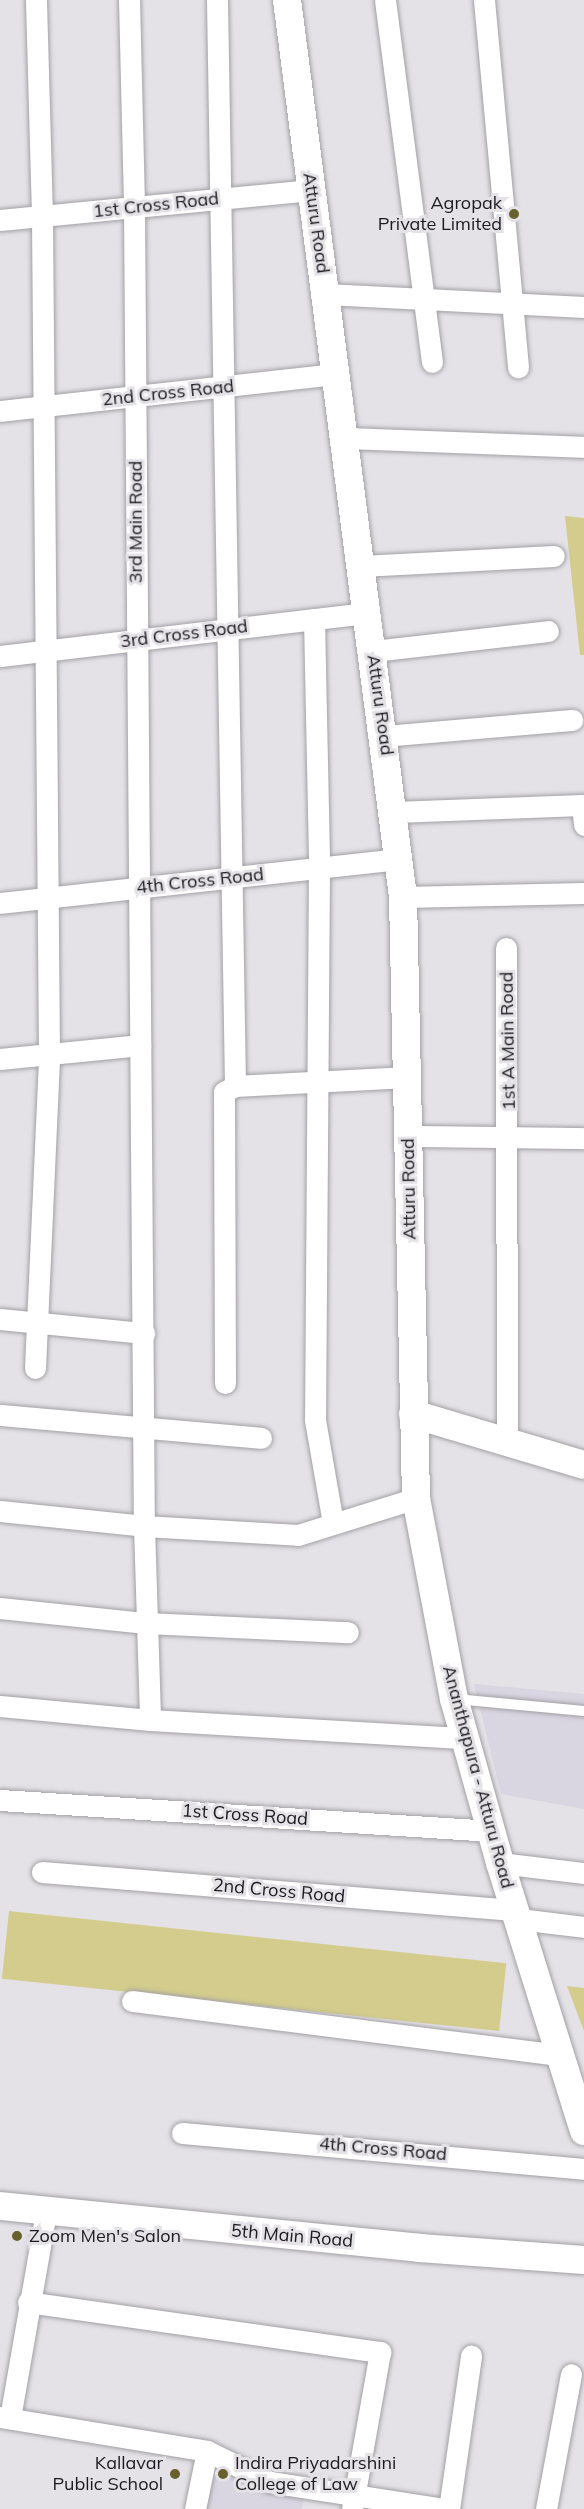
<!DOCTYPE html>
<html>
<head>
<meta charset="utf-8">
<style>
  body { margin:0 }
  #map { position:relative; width:584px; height:2509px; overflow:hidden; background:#e4e2e7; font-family:Mulish,sans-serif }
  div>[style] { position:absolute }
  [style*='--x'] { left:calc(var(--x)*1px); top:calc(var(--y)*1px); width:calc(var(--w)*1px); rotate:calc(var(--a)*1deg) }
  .built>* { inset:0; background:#d9d5e1 }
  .green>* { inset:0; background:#d3cc8c; transform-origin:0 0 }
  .roads { filter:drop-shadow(0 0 2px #a3a1a5) drop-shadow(0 0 2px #a3a1a5) }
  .lane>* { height:10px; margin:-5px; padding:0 5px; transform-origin:5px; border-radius:5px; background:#fff }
  .street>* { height:21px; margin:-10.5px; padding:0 10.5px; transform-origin:10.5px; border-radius:10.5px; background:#fff }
  .secondary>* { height:28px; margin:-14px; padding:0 14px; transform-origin:14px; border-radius:14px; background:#fff }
  .dots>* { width:16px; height:16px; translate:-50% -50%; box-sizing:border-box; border:3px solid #e4e2e7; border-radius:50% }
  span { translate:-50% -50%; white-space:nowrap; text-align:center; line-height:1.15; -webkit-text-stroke:6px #e4e2e7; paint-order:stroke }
  .poi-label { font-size:18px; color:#1b1a1c }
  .right { translate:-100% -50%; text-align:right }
  .left { translate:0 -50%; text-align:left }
  .street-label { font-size:18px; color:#1b1a1c }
</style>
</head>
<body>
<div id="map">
  <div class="built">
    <div style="clip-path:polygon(474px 1684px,584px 1694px,584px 1809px,501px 1794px)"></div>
    <div style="clip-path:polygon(209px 2459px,304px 2497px,302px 2509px,201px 2509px)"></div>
  </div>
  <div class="green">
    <div style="clip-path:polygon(565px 516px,584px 518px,584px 655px,580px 655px)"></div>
    <div style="left:9px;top:1911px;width:500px;height:68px;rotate:6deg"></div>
    <div style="clip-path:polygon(567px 1986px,584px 1988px,584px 2031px)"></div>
  </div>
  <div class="roads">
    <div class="lane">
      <div style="--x:455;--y:1699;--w:130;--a:5.3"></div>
    </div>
    <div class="street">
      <div style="--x:129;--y:0;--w:208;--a:88.6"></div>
      <div style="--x:134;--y:208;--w:1318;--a:89.57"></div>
      <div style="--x:144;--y:1526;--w:194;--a:88.2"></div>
      <div style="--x:217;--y:0;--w:1086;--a:89.05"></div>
      <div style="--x:385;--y:0;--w:365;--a:82.6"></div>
      <div style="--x:484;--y:0;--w:369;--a:84.7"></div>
      <div style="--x:0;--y:220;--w:313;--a:-5.5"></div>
      <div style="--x:326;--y:294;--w:258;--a:2.9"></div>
      <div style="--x:0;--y:411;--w:338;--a:-6.3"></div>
      <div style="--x:344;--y:438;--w:240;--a:2.1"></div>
      <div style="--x:361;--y:566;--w:193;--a:-3"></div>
      <div style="--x:314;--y:619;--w:248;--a:88.8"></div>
      <div style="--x:319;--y:867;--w:553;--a:90.41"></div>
      <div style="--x:315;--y:1420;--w:105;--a:80.1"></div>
      <div style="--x:373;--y:651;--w:176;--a:-6.5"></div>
      <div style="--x:0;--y:656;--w:371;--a:-6.7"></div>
      <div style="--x:384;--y:736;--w:189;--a:-4.9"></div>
      <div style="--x:394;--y:812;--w:188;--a:-2.1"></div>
      <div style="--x:582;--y:805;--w:20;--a:84"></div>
      <div style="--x:403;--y:897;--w:181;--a:-1.3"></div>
      <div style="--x:0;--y:903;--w:402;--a:-6.3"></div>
      <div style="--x:506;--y:948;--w:493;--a:89.9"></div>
      <div style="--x:0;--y:1059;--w:141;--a:-5.7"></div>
      <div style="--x:408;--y:1136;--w:176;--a:0.7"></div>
      <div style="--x:0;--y:1319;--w:145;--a:5.6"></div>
      <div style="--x:35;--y:1368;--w:314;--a:-87.4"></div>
      <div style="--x:49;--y:1054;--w:838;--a:-90.48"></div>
      <div style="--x:42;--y:216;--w:216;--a:-91.6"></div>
      <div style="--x:225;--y:1383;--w:291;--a:-90.2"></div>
      <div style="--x:224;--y:1092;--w:13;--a:-29"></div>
      <div style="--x:235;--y:1086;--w:172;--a:-3"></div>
      <div style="--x:0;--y:1415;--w:262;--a:5"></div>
      <div style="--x:0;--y:1511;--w:145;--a:5.9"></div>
      <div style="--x:144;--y:1526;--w:154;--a:3.3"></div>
      <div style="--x:298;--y:1535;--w:124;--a:-17.4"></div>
      <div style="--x:0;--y:1608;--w:147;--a:5.9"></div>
      <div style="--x:146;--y:1623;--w:202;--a:2.6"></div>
      <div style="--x:0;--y:1706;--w:151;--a:5.3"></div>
      <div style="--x:150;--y:1720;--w:316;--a:3.3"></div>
      <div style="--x:0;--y:1800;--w:492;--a:3.6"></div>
      <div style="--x:500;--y:1863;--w:85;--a:6.8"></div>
      <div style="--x:42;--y:1872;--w:476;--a:4.6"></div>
      <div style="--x:519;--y:1919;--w:65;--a:7"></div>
      <div style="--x:132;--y:2001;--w:432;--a:7.2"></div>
      <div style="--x:182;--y:2133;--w:404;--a:5.1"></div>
      <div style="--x:28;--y:2302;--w:356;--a:8.1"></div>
      <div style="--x:380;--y:2352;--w:159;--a:100.1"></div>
      <div style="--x:0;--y:2417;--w:210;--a:9.3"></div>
      <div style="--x:207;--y:2451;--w:70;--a:26.2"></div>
      <div style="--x:270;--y:2482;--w:177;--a:8.8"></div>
      <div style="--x:10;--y:2418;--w:210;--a:-80.1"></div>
      <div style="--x:195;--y:2509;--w:59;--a:-78.3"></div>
      <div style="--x:449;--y:2509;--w:155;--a:-81.8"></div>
      <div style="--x:546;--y:2509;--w:137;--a:-79.5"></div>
    </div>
    <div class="secondary">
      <div style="--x:287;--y:0;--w:904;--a:82.63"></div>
      <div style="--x:403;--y:897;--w:601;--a:88.76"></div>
      <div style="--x:416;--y:1498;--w:205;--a:79.3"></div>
      <div style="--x:454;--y:1699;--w:170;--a:74.3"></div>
      <div style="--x:500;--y:1863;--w:281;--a:72.6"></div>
      <div style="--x:413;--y:1414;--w:178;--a:16.6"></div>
      <div style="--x:0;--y:2206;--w:422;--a:5.7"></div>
      <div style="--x:420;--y:2248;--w:164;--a:4.2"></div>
    </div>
  </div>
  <div class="dots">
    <div style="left:514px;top:214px;background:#67612d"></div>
    <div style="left:17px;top:2236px;background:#67612d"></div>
    <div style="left:175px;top:2474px;background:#67612d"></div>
    <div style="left:223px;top:2474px;background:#67612d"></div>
  </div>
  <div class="poi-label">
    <span class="right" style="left:502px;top:214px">Agropak<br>Private Limited</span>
    <span class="left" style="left:29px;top:2236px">Zoom Men's Salon</span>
    <span class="right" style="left:163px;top:2474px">Kallavar<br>Public School</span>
    <span class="left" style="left:235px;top:2474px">Indira Priyadarshini<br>College of Law</span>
  </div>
  <div class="street-label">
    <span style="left:156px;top:205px;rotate:-6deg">1st Cross Road</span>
    <span style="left:316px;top:223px;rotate:82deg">Atturu Road</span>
    <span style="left:168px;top:393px;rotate:-6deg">2nd Cross Road</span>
    <span style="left:136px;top:522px;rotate:-90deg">3rd Main Road</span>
    <span style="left:184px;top:634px;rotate:-7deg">3rd Cross Road</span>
    <span style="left:380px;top:705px;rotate:82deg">Atturu Road</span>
    <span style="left:200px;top:881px;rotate:-6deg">4th Cross Road</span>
    <span style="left:508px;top:1041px;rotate:-91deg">1st A Main Road</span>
    <span style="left:409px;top:1189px;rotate:-91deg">Atturu Road</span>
    <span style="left:478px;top:1777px;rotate:75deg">Ananthapura - Atturu Road</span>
    <span style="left:245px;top:1815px;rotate:4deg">1st Cross Road</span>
    <span style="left:279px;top:1891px;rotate:5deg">2nd Cross Road</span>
    <span style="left:383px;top:2149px;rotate:5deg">4th Cross Road</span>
    <span style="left:292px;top:2236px;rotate:5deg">5th Main Road</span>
  </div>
</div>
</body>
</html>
